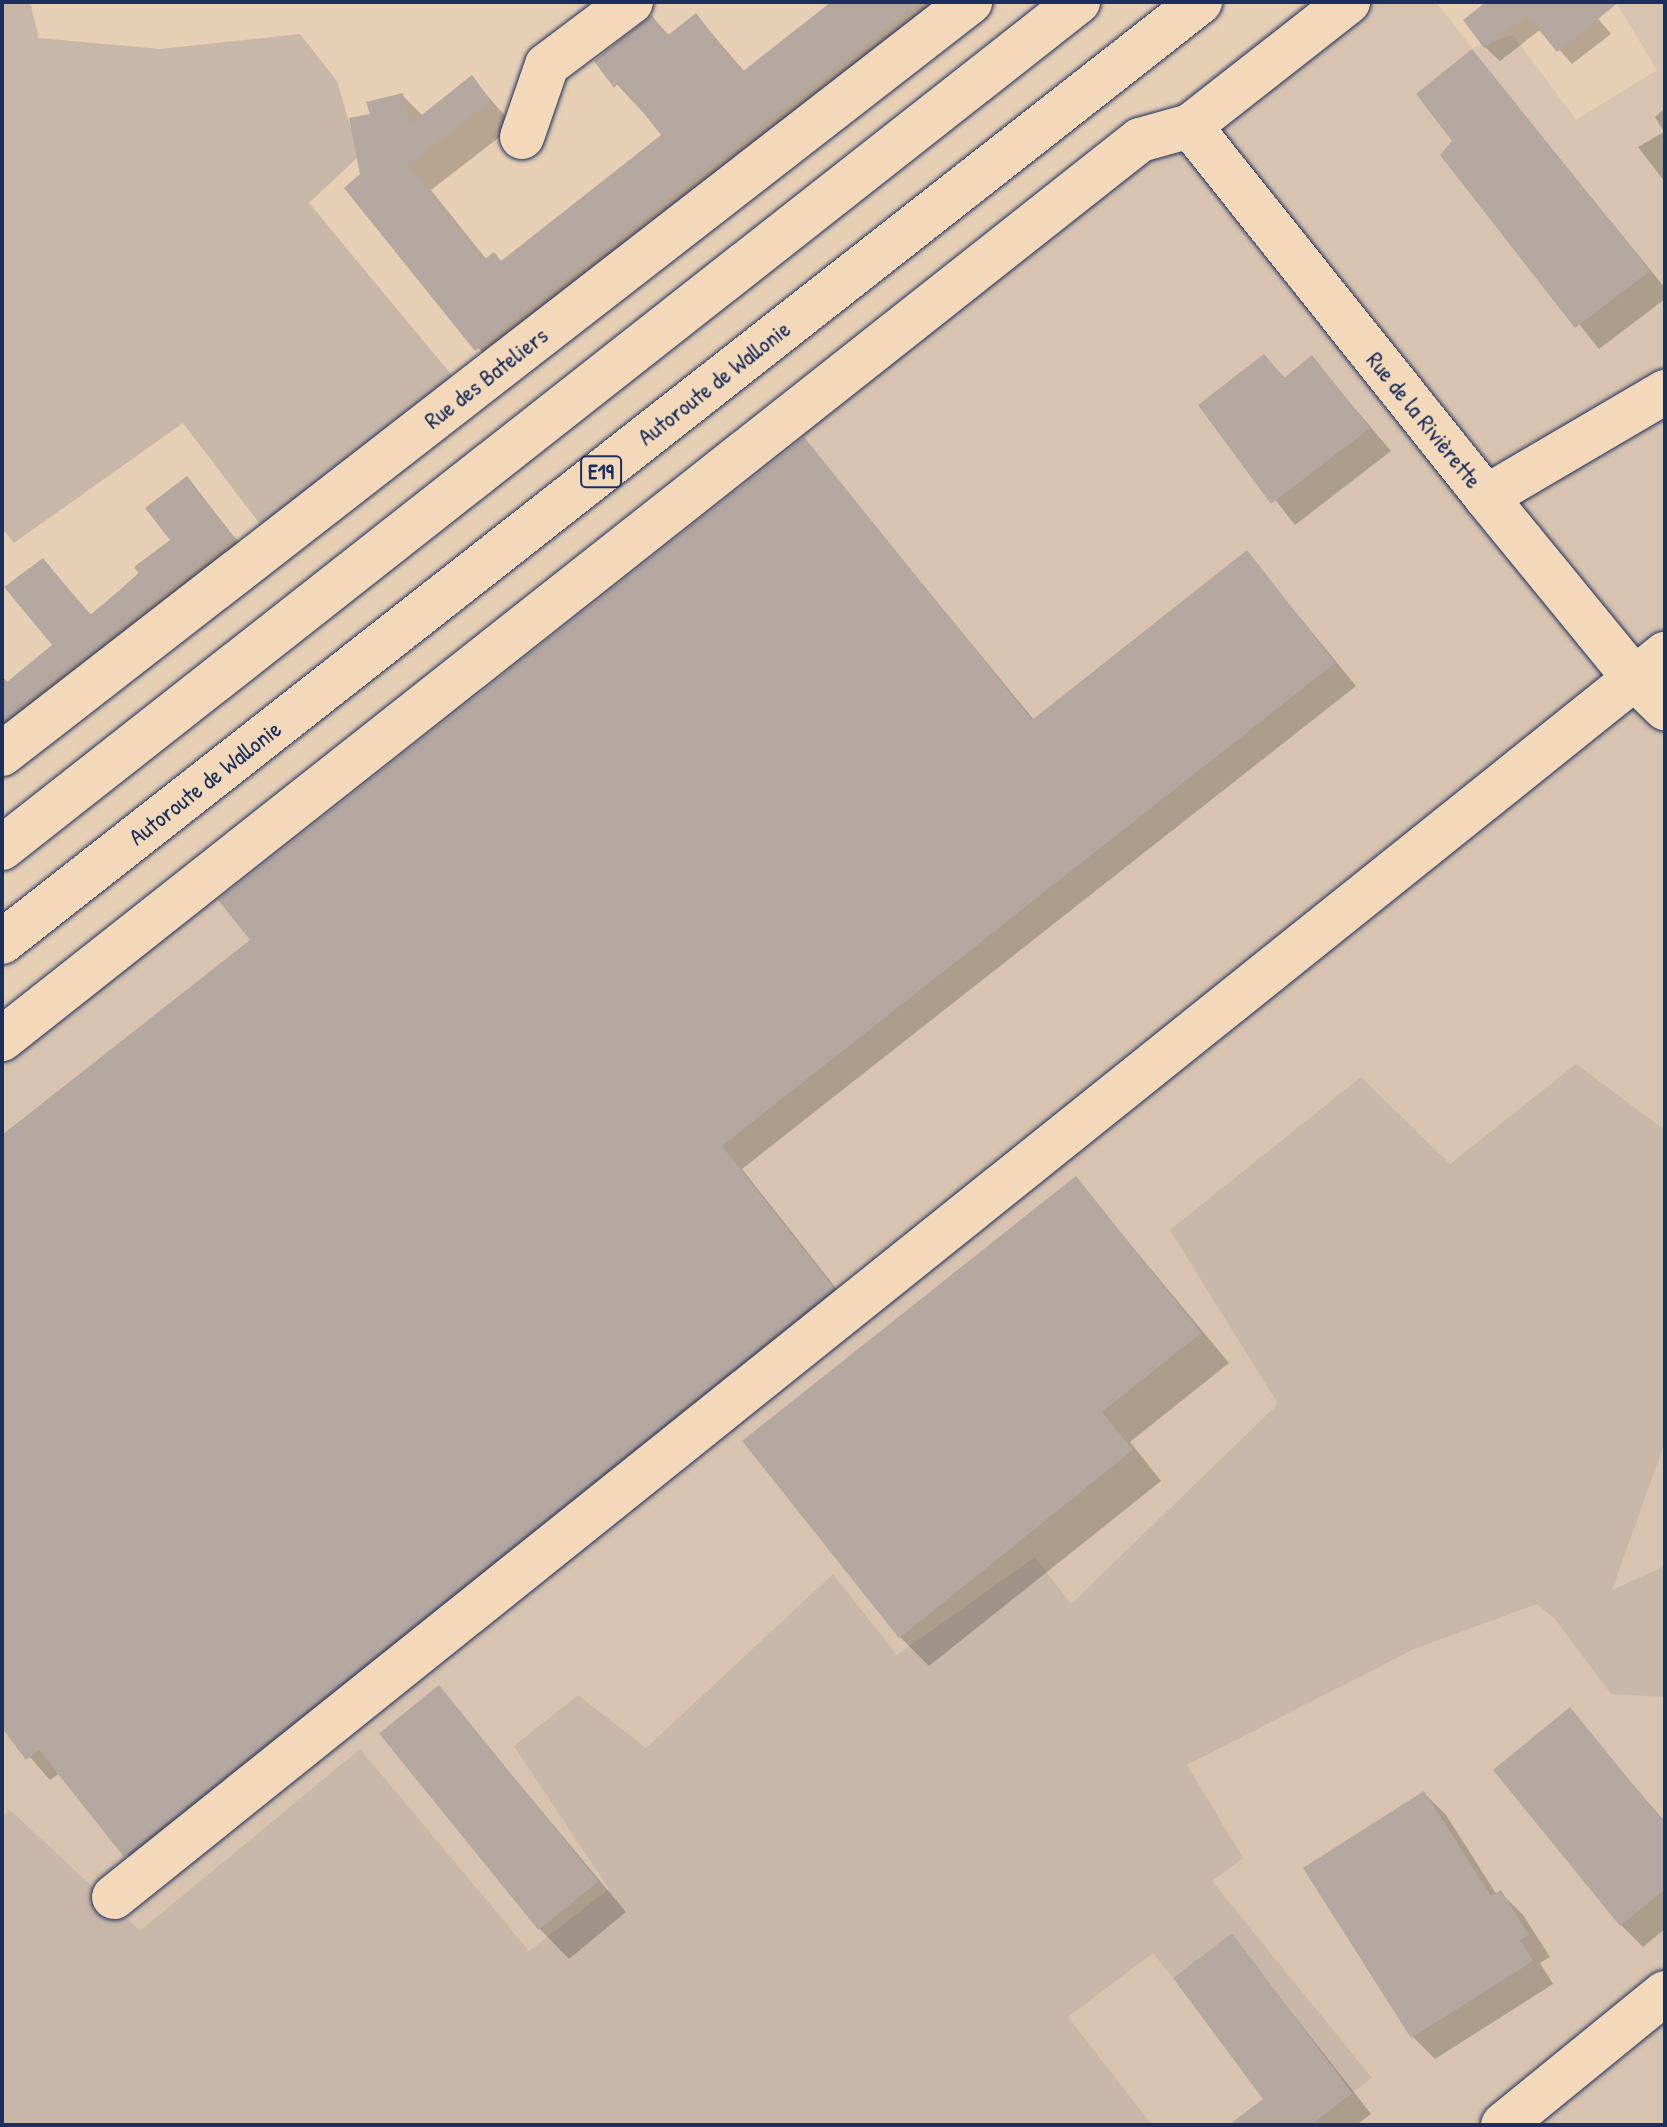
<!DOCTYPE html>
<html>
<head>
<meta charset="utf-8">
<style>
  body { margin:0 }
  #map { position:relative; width:1667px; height:2127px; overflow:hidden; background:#e6cfb5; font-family:"Patrick Hand",sans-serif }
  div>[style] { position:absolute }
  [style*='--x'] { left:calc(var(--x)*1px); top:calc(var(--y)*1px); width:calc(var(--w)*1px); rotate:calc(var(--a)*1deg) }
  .built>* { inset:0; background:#d7c3af }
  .green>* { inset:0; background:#c8b7a8 }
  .shadow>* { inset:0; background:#0003 }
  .building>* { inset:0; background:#b4a7a0; transform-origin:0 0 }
  .roads { filter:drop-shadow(0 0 2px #1b2f5e) drop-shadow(0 0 2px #1b2f5e) }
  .minor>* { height:44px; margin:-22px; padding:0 22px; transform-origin:22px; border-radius:22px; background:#f3d9ba }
  .highway>* { height:44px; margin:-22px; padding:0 22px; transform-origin:22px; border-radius:22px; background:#f3d9ba }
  span { translate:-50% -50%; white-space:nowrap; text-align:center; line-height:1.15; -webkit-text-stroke:6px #f3d9ba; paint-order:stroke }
  .shield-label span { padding:2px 6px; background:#f3d9ba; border:2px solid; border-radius:6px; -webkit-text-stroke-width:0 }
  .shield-label { font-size:22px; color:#1b2f5e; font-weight:700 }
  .street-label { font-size:24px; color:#1b2f5e }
  .frame { position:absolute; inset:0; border:4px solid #1b2f5e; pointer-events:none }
</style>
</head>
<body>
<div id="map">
  <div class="built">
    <div style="clip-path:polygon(1305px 2px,1436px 2px,1472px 48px,1513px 35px,1576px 120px,1657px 70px,1617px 4px,1665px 2px,1665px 2125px,2px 2125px,2px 1028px)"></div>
  </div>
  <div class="green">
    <div style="clip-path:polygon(2px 2px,30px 2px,39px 38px,160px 49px,300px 34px,337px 81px,359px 156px,309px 203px,460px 385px,266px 532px,183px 423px,14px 543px,2px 528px)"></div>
    <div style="clip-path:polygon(1576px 1064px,1665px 1130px,1665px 1442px,1612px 1590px,1665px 1566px,1665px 1697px,1611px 1694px,1555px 1619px,1537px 1604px,1414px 1649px,1187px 1765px,1243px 1858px,1212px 1881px,1372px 2078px,1352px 2093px,1232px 1933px,1173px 1978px,1153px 1953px,1068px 2017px,1152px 2125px,2px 2125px,2px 1816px,10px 1810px,140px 1931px,360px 1749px,529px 1951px,609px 1889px,514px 1746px,578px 1695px,646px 1748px,833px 1574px,897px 1655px,1035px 1557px,1071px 1604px,1278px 1404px,1170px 1230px,1361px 1077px,1450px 1164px)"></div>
  </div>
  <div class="shadow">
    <div style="clip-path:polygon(834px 2px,975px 2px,500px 374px,346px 188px,363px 175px,372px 116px,402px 95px,423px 116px,472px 78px,514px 126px,431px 190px,487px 260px,502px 263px,664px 135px,596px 62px,652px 17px,670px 36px,696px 15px,745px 72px)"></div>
    <div style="clip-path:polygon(1490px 2px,1584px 2px,1611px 34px,1572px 64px,1541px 29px,1500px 61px,1485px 47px)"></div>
    <div style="clip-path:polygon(1472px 51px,1665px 288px,1665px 299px,1599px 349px,1443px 155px,1455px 141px)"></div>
    <div style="clip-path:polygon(1665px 108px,1665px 182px,1638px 147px,1664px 132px,1655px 117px)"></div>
    <div style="clip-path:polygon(1264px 357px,1286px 379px,1312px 358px,1391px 451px,1295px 525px,1201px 405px)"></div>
    <div style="clip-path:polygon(804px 440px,1034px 720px,1247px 553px,1356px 686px,742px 1169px,854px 1311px,147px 1878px,60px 1773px,50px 1780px,2px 1725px,2px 1137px,252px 940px)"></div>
    <div style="clip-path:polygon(187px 479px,250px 556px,2px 751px,2px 676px,8px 683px,54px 645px,43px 560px,92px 616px,173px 541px)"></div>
    <div style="clip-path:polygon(1076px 1179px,1229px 1363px,1130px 1442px,1161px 1481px,929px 1666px,900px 1637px)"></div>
    <div style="clip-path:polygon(439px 1688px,626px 1912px,569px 1959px,540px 1929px)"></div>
    <div style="clip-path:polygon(1569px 1710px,1665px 1822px,1665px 1929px,1643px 1947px,1621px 1925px)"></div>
    <div style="clip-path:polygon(1424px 1793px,1446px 1815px,1497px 1895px,1501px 1893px,1523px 1915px,1550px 1957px,1540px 1963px,1553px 1984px,1435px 2059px,1413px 2037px,1306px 1869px)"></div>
    <div style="clip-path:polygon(1232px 1936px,1371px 2114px,1356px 2125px,1232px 2125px,1266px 2099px)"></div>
  </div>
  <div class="building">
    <div style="clip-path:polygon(831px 2px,920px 2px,475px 351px,344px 188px,360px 174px,349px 118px,370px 114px,366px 102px,403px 93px,409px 125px,472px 75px,491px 101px,408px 165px,484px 260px,494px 252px,501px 261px,661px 135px,619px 82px,614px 88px,594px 61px,652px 15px,667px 36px,696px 13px,742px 72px)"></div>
    <div style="clip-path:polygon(1486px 2px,1619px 2px,1557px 52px,1527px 15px,1484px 48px,1463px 20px)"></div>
    <div style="clip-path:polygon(1472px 49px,1650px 271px,1575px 328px,1440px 155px,1452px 141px,1416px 94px)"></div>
    <div style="clip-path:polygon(1264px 354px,1284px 378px,1312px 355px,1370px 428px,1271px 504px,1198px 405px)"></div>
    <div style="clip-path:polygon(804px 437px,1032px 720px,1247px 550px,1335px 663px,722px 1146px,834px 1288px,124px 1857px,39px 1750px,26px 1760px,2px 1728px,2px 1135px,250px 940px,218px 900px)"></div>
    <div style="clip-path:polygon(187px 476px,234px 537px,2px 722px,2px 686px,52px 645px,4px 587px,43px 558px,90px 615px,139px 574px,134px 567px,170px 540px,145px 508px)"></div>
    <div style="clip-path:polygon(1076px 1176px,1201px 1333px,1102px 1412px,1133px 1450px,899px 1638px,742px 1441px)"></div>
    <div style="left:439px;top:1685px;width:253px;height:77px;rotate:51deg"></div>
    <div style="clip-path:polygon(1570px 1707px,1665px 1824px,1665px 1889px,1620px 1926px,1493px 1770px)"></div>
    <div style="clip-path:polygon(1424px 1791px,1491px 1896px,1501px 1890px,1529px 1935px,1520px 1940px,1533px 1961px,1411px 2038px,1303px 1868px)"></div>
    <div style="clip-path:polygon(1232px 1933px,1352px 2093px,1311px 2125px,1229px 2125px,1263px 2099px,1173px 1978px)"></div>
  </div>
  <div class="roads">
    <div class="minor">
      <div style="--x:1190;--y:126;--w:475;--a:51.4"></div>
      <div style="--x:1486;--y:497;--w:235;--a:50.7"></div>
      <div style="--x:1635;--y:679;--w:42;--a:44"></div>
      <div style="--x:522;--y:137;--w:76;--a:-70.9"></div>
      <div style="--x:547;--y:65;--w:105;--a:-36.9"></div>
      <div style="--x:1486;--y:497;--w:208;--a:-30.4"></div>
      <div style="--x:2;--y:754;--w:1226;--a:-37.84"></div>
      <div style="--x:2;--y:1039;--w:1450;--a:-38.31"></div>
      <div style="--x:1140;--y:140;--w:52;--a:-15.6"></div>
      <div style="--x:1190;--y:126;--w:201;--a:-38.1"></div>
      <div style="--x:114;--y:1897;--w:1988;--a:-38.71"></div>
      <div style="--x:1503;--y:2125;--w:209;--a:-39.2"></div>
    </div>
    <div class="highway">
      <div style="--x:2;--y:848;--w:1369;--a:-38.18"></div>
      <div style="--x:2;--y:942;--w:1523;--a:-38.12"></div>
    </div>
  </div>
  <div class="shield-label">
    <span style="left:601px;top:472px">E19</span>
  </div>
  <div class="street-label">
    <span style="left:486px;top:378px;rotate:-38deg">Rue des Bateliers</span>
    <span style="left:714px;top:383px;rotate:-38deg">Autoroute de Wallonie</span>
    <span style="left:1424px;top:420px;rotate:51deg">Rue de la Rivièrette</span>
    <span style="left:205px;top:783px;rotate:-38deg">Autoroute de Wallonie</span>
  </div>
  <div class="frame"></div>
</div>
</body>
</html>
